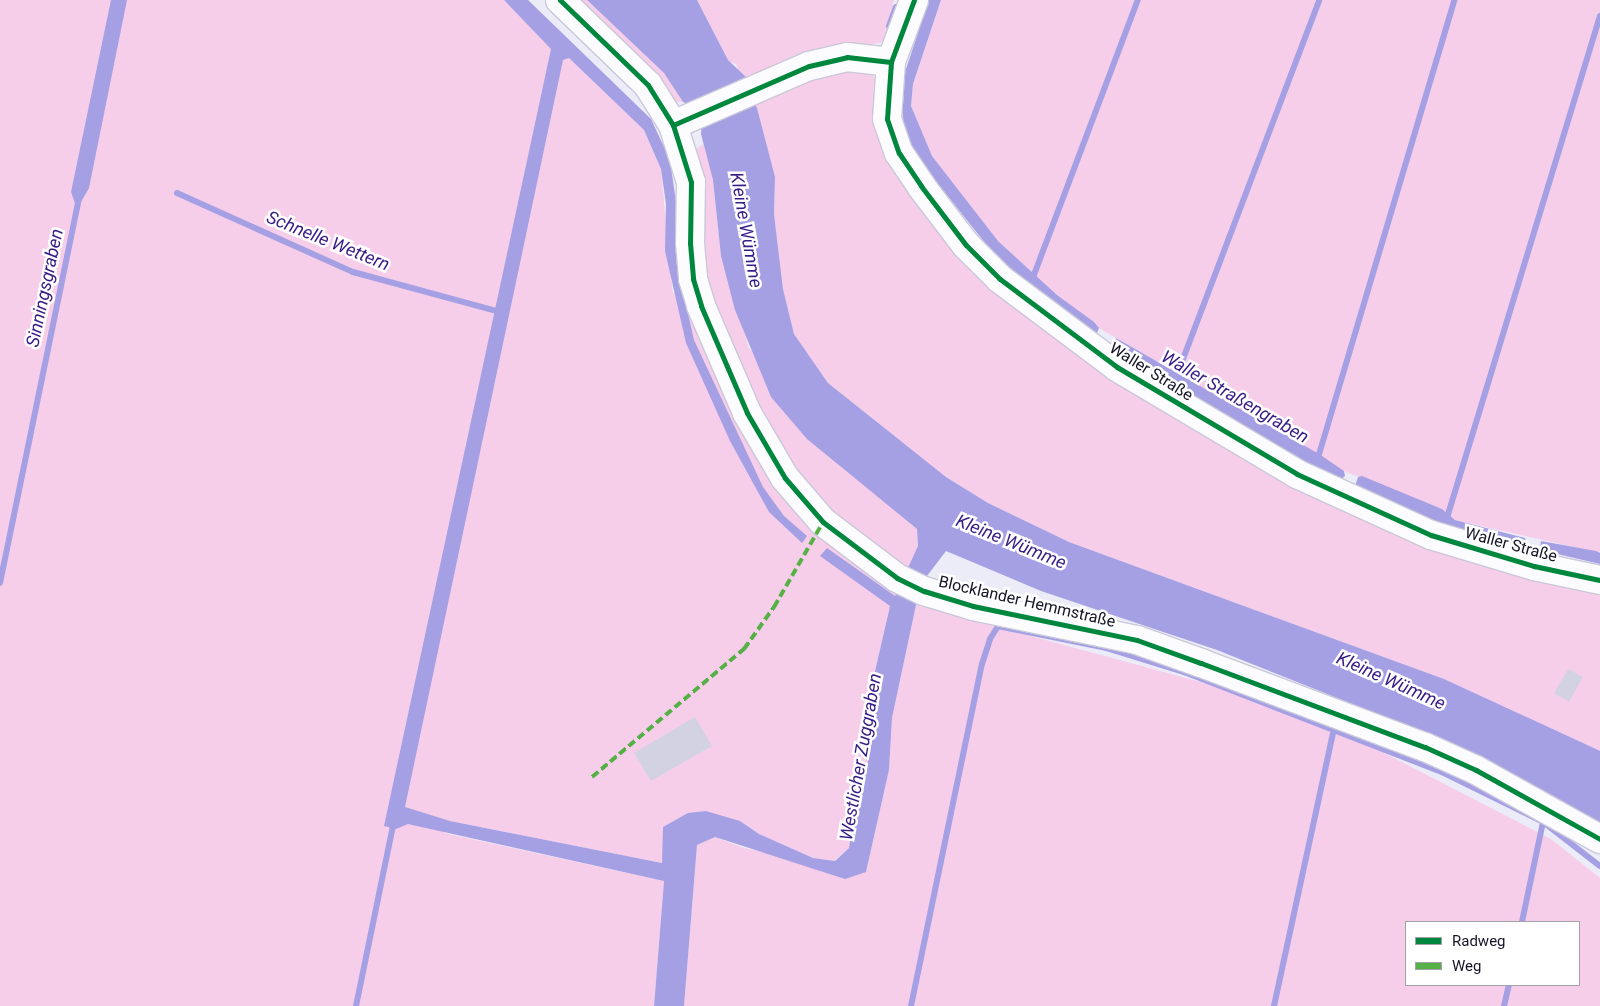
<!DOCTYPE html>
<html>
<head>
<meta charset="utf-8">
<style>
	body { margin:0 }
	#map { position:relative; width:1600px; height:1006px; overflow:hidden; background:#ececf9; font-family:Roboto,sans-serif }
	div>[style] { position:absolute }
	.green>* { inset:0; background:#f6ceea }
	.water>* { inset:0; background:#a5a0e4 }
	.stream>* { height:6px; margin:-3px; padding:0 3px; transform-origin:3px; border-radius:3px; background:#a5a0e4 }
	.building>* { inset:0; background:#d2d2e3 }
	.roads { filter:drop-shadow(1px 0 #c9c8d9) drop-shadow(-1px 0 #c9c8d9) drop-shadow(0 1px #c9c8d9) drop-shadow(0 -1px #c9c8d9) }
	.minor>* { height:28px; margin:-14px; padding:0 14px; transform-origin:14px; border-radius:14px; background:#fcfcfe }
	.quiet>* { height:4px; margin-top:-2px; transform-origin:0; background:repeating-linear-gradient(90deg,#55b145 0 8px,transparent 0 12px) }
	.cycleway>* { height:5px; margin:-2.5px; padding:0 2.5px; transform-origin:2.5px; border-radius:2.5px; background:#00873e }
	span { translate:-50% -50%; white-space:nowrap; text-align:center; line-height:1.15; -webkit-text-stroke:5px #fff; paint-order:stroke }
	.street-label { font-size:16px; color:#151428 }
	.water-label { font-size:18px; color:#371c87; font-style:italic }
	.legend { position:absolute; left:1405px; top:921px; width:175px; height:65px; box-sizing:border-box; background:#fff; border:1px solid #a1a1a9; margin:0; padding:6px 9px; list-style:none; font-size:15px; color:#151428 }
	.legend li { display:flex; align-items:center; gap:10px; height:25px }
	.legend b { width:25px; border:1px solid #a1a1a9 }
</style>
</head>
<body>
<div id="map">
	<div class="green">
		<i style="clip-path:polygon(0 0,504px 0,563px 60px,569px 58px,644px 130px,661px 169px,673px 294px,699px 275px,692px 151px,704px 144px,713px 180px,721px 255px,749px 348px,868px 488px,917px 529px,918px 546px,889px 610px,864px 719px,868px 761px,857px 792px,849px 848px,834px 861px,813px 858px,759px 834px,740px 821px,662px 863px,450px 821px,444px 833px,664px 881px,654px 1006px,0 1006px)"></i>
		<i style="clip-path:polygon(574px 0,587px 0,664px 73px,683px 102px,672px 102px)"></i>
		<i style="clip-path:polygon(697px 0,894px 0,892px 5px,897px 7px,893px 35px,880px 43px,851px 47px,744px 86px,736px 64px,728px 61px)"></i>
		<i style="clip-path:polygon(941px 0,1600px 0,1600px 553px,1455px 520px,1442px 509px,1344px 471px,1099px 328px,1057px 295px,998px 241px,973px 212px,932px 156px,919px 129px,911px 106px,913px 84px)"></i>
		<i style="clip-path:polygon(870px 70px,985px 283px,1057px 340px,1122px 384px,1305px 494px,1436px 547px,1600px 592px,1600px 751px,1444px 679px,1069px 542px,988px 503px,946px 477px,828px 383px,794px 334px,783px 289px,774px 214px,775px 177px,750px 103px,811px 73px)"></i>
		<i style="clip-path:polygon(evenodd,916px 605px,1297px 708px,1551px 839px,1600px 878px,1600px 1006px,684px 1006px,697px 845px,715px 837px,744px 848px,866px 872px,889px 770px,892px 718px,916px 605px,1406px 922px,1579px 922px,1579px 985px,1406px 985px,1406px 922px)"></i>
	</div>
	<div class="water">
		<i style="clip-path:polygon(111px 0,127px 0,89px 188px,77px 209px,71px 192px)"></i>
		<i style="clip-path:polygon(504px 0,528px 0,651px 119px,670px 160px,677px 209px,677px 266px,694px 340px,763px 487px,784px 516px,807px 536px,802px 543px,769px 512px,730px 441px,686px 343px,665px 251px,666px 204px,661px 169px,644px 130px,569px 58px,563px 60px,405px 807px,450px 821px,662px 863px,663px 827px,688px 813px,706px 811px,740px 821px,759px 834px,813px 858px,835px 861px,849px 848px,857px 792px,868px 761px,864px 719px,890px 606px,820px 556px,827px 548px,895px 596px,918px 546px,917px 529px,807px 439px,771px 397px,735px 310px,721px 256px,713px 180px,701px 134px,702px 118px,697px 108px,683px 102px,664px 73px,587px 0,697px 0,728px 60px,746px 77px,744px 86px,757px 108px,775px 177px,774px 214px,783px 289px,794px 334px,828px 383px,946px 477px,988px 503px,1069px 542px,1444px 679px,1596px 749px,1600px 751px,1600px 829px,1390px 719px,1217px 650px,1041px 591px,946px 551px,927px 576px,916px 605px,892px 718px,889px 770px,866px 872px,845px 879px,715px 837px,697px 845px,684px 1006px,654px 1006px,664px 881px,408px 824px,396px 829px,384px 826px,551px 49px)"></i>
		<i style="clip-path:polygon(929px 0,941px 0,913px 84px,911px 106px,932px 156px,998px 241px,1057px 295px,1094px 322px,1099px 328px,1097px 333px,997px 258px,912px 151px,904px 131px,901px 84px)"></i>
		<i style="clip-path:polygon(1116px 338px,1319px 454px,1344px 471px,1345px 476px,1340px 480px,1320px 471px,1172px 384px,1111px 345px)"></i>
		<i style="clip-path:polygon(1362px 476px,1442px 509px,1455px 520px,1525px 538px,1526px 543px,1523px 546px,1445px 526px,1355px 486px,1358px 477px)"></i>
		<i style="clip-path:polygon(1541px 541px,1596px 551px,1600px 553px,1600px 564px,1540px 550px)"></i>
	</div>
	<div class="stream">
		<i style="left:889px;top:26px;width:20px;rotate:-70deg"></i>
		<i style="left:177px;top:193px;width:193px;rotate:24.2deg"></i>
		<i style="left:353px;top:272px;width:152px;rotate:15.2deg"></i>
		<i style="left:1032px;top:280px;width:299px;rotate:-69.3deg"></i>
		<i style="left:1175px;top:380px;width:406px;rotate:-69.2deg"></i>
		<i style="left:1317px;top:461px;width:481px;rotate:-73.4deg"></i>
		<i style="left:1446px;top:521px;width:528px;rotate:-73.04deg"></i>
		<i style="left:0;top:583px;width:389px;rotate:-78.4deg"></i>
		<i style="left:1543px;top:822px;width:72px;rotate:37.7deg"></i>
		<i style="left:356px;top:1006px;width:189px;rotate:-78.4deg"></i>
		<i style="left:911px;top:1006px;width:349px;rotate:-78.3deg"></i>
		<i style="left:982px;top:664px;width:26px;rotate:-72deg"></i>
		<i style="left:990px;top:639px;width:15px;rotate:-58deg"></i>
		<i style="left:998px;top:626px;width:110px;rotate:11.5deg"></i>
		<i style="left:1106px;top:648px;width:82px;rotate:17.1deg"></i>
		<i style="left:1184px;top:672px;width:277px;rotate:21.2deg"></i>
		<i style="left:1442px;top:772px;width:113px;rotate:26.3deg"></i>
		<i style="left:1543px;top:822px;width:102px;rotate:101.9deg"></i>
		<i style="left:1274px;top:1006px;width:279px;rotate:-77.8deg"></i>
		<i style="left:1504px;top:1006px;width:22px;rotate:-77deg"></i>
	</div>
	<div class="building">
		<i style="clip-path:polygon(1568px 669px,1583px 677px,1569px 702px,1554px 693px)"></i>
		<i style="clip-path:polygon(695px 717px,712px 746px,651px 781px,634px 753px)"></i>
	</div>
	<div class="roads">
		<div class="minor">
			<i style="left:560px;top:0;width:122px;rotate:44deg"></i>
			<i style="left:648px;top:85px;width:47px;rotate:58deg"></i>
			<i style="left:673px;top:125px;width:60px;rotate:72.5deg"></i>
			<i style="left:691px;top:182px;width:61px;rotate:90.9deg"></i>
			<i style="left:690px;top:243px;width:36px;rotate:85deg"></i>
			<i style="left:693px;top:279px;width:28px;rotate:73deg"></i>
			<i style="left:701px;top:306px;width:116px;rotate:66.7deg"></i>
			<i style="left:747px;top:413px;width:75px;rotate:59.7deg"></i>
			<i style="left:785px;top:478px;width:58px;rotate:49.2deg"></i>
			<i style="left:823px;top:522px;width:93px;rotate:37.1deg"></i>
			<i style="left:897px;top:578px;width:30px;rotate:26deg"></i>
			<i style="left:924px;top:591px;width:51px;rotate:17deg"></i>
			<i style="left:973px;top:606px;width:167px;rotate:11.7deg"></i>
			<i style="left:1137px;top:640px;width:68px;rotate:19.8deg"></i>
			<i style="left:1201px;top:663px;width:239px;rotate:20.6deg"></i>
			<i style="left:1425px;top:747px;width:56px;rotate:24.3deg"></i>
			<i style="left:1476px;top:770px;width:142px;rotate:29.1deg"></i>
			<i style="left:914px;top:0;width:66px;rotate:110.4deg"></i>
			<i style="left:891px;top:62px;width:57px;rotate:94deg"></i>
			<i style="left:887px;top:119px;width:36px;rotate:71deg"></i>
			<i style="left:899px;top:153px;width:40px;rotate:56deg"></i>
			<i style="left:921px;top:186px;width:74px;rotate:52.7deg"></i>
			<i style="left:966px;top:245px;width:48px;rotate:45deg"></i>
			<i style="left:1000px;top:279px;width:146px;rotate:36.9deg"></i>
			<i style="left:1117px;top:367px;width:209px;rotate:30.7deg"></i>
			<i style="left:1297px;top:474px;width:147px;rotate:24.5deg"></i>
			<i style="left:1431px;top:535px;width:108px;rotate:16.8deg"></i>
			<i style="left:1534px;top:566px;width:67px;rotate:12deg"></i>
			<i style="left:673px;top:125px;width:148px;rotate:-23.5deg"></i>
			<i style="left:809px;top:66px;width:39px;rotate:-13deg"></i>
			<i style="left:847px;top:57px;width:44px;rotate:6.5deg"></i>
		</div>
	</div>
	<div class="quiet">
		<i style="left:592px;top:777px;width:199px;rotate:-40.1deg"></i>
		<i style="left:744px;top:649px;width:52px;rotate:-54.5deg"></i>
		<i style="left:774px;top:607px;width:98px;rotate:-60deg"></i>
	</div>
	<div class="cycleway">
		<i style="left:560px;top:0;width:122px;rotate:44deg"></i>
		<i style="left:648px;top:85px;width:47px;rotate:58deg"></i>
		<i style="left:673px;top:125px;width:60px;rotate:72.5deg"></i>
		<i style="left:691px;top:182px;width:61px;rotate:90.9deg"></i>
		<i style="left:690px;top:243px;width:36px;rotate:85deg"></i>
		<i style="left:693px;top:279px;width:28px;rotate:73deg"></i>
		<i style="left:701px;top:306px;width:116px;rotate:66.7deg"></i>
		<i style="left:747px;top:413px;width:75px;rotate:59.7deg"></i>
		<i style="left:785px;top:478px;width:58px;rotate:49.2deg"></i>
		<i style="left:823px;top:522px;width:93px;rotate:37.1deg"></i>
		<i style="left:897px;top:578px;width:30px;rotate:26deg"></i>
		<i style="left:924px;top:591px;width:51px;rotate:17deg"></i>
		<i style="left:973px;top:606px;width:167px;rotate:11.7deg"></i>
		<i style="left:1137px;top:640px;width:68px;rotate:19.8deg"></i>
		<i style="left:1201px;top:663px;width:239px;rotate:20.6deg"></i>
		<i style="left:1425px;top:747px;width:56px;rotate:24.3deg"></i>
		<i style="left:1476px;top:770px;width:142px;rotate:29.1deg"></i>
		<i style="left:914px;top:0;width:66px;rotate:110.4deg"></i>
		<i style="left:891px;top:62px;width:57px;rotate:94deg"></i>
		<i style="left:887px;top:119px;width:36px;rotate:71deg"></i>
		<i style="left:899px;top:153px;width:40px;rotate:56deg"></i>
		<i style="left:921px;top:186px;width:74px;rotate:52.7deg"></i>
		<i style="left:966px;top:245px;width:48px;rotate:45deg"></i>
		<i style="left:1000px;top:279px;width:146px;rotate:36.9deg"></i>
		<i style="left:1117px;top:367px;width:209px;rotate:30.7deg"></i>
		<i style="left:1297px;top:474px;width:147px;rotate:24.5deg"></i>
		<i style="left:1431px;top:535px;width:108px;rotate:16.8deg"></i>
		<i style="left:1534px;top:566px;width:67px;rotate:12deg"></i>
		<i style="left:673px;top:125px;width:148px;rotate:-23.5deg"></i>
		<i style="left:809px;top:66px;width:39px;rotate:-13deg"></i>
		<i style="left:847px;top:57px;width:44px;rotate:6.5deg"></i>
	</div>
	<div class="street-label">
		<span style="left:1151px;top:372px;rotate:32deg">Waller Straße</span>
		<span style="left:1511px;top:545px;rotate:15deg">Waller Straße</span>
		<span style="left:1027px;top:602px;rotate:13deg">Blocklander Hemmstraße</span>
	</div>
	<div class="water-label">
		<span style="left:746px;top:230px;rotate:80deg">Kleine Wümme</span>
		<span style="left:328px;top:241px;rotate:22deg">Schnelle Wettern</span>
		<span style="left:45px;top:288px;rotate:-78deg">Sinningsgraben</span>
		<span style="left:1235px;top:397px;rotate:30deg">Waller Straßengraben</span>
		<span style="left:1011px;top:542px;rotate:22deg">Kleine Wümme</span>
		<span style="left:1391px;top:681px;rotate:24deg">Kleine Wümme</span>
		<span style="left:861px;top:757px;rotate:-80deg">Westlicher Zuggraben</span>
	</div>
	<ul class="legend">
	<li><b style="height:6px;background:#00873e"></b>Radweg</li>
	<li><b style="height:6px;background:#55b145"></b>Weg</li>
	</ul>
</div>
</body>
</html>
